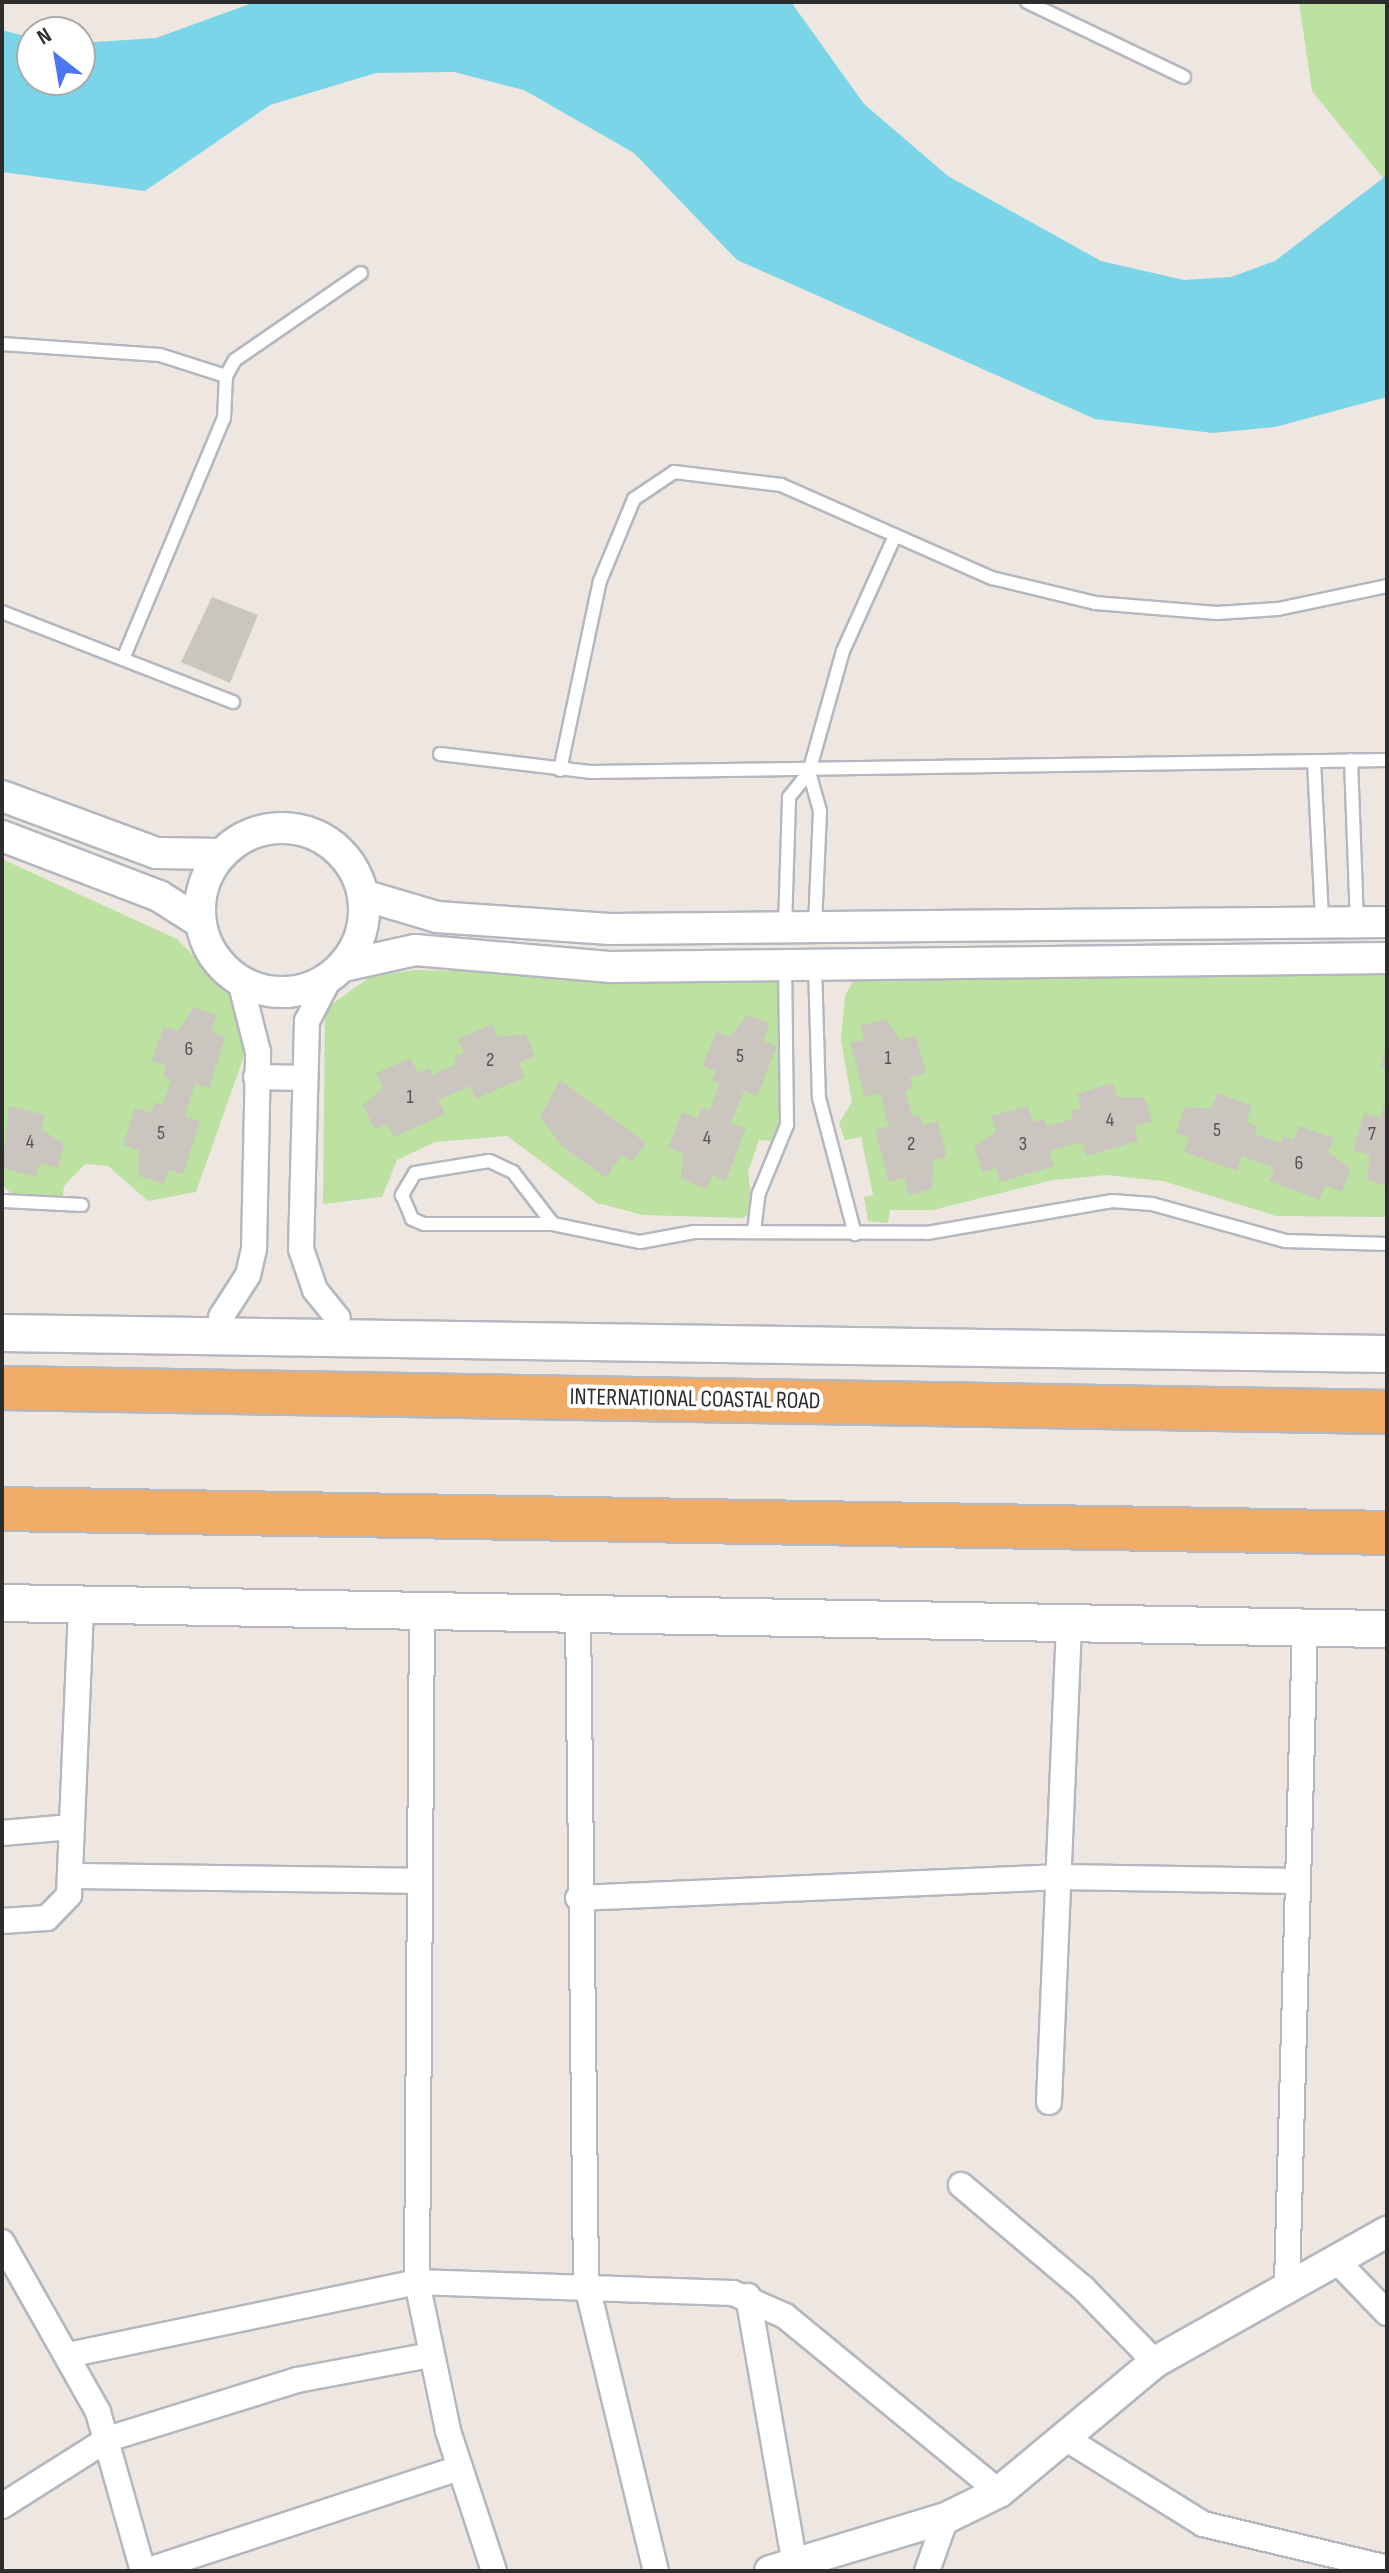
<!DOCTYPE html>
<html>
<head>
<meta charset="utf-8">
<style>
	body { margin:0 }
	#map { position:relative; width:1389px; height:2573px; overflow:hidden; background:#eee7e1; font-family:"Sofia Sans Condensed",sans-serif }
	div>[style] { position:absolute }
	.green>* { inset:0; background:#bce1a0 }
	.water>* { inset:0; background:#7ad5e9 }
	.building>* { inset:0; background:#cac5bf }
	.roads { filter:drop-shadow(2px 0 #b4b7bf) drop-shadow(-2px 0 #b4b7bf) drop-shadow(0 2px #b4b7bf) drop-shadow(0 -2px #b4b7bf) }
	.service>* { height:12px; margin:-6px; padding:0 6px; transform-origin:6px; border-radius:6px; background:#fff }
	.minor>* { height:24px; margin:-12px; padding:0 12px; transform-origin:12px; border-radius:12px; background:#fff }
	.tertiary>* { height:30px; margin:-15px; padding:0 15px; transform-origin:15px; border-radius:15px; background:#fff }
	.tertiary>.ring { margin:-15px; padding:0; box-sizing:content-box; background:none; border:30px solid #fff; border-radius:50% }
	.secondary>* { height:36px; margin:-18px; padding:0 18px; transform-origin:18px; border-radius:18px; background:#fff }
	.trunk>* { height:42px; margin:-21px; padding:0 21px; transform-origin:21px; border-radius:21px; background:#f0ac66 }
	span { translate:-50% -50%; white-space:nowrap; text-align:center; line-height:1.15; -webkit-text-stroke:8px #fff; paint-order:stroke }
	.number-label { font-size:20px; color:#545352 }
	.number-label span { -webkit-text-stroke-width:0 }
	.street-label { font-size:24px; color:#2d2d2d }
	.frame { position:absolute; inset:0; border:4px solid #2d2d2d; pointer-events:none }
	.north { position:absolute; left:16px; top:16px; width:80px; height:80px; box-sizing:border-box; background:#fff; border:2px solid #ababab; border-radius:50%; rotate:329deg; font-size:22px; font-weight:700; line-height:32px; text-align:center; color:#2d2d2d }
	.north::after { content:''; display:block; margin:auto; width:28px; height:36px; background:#4a77f1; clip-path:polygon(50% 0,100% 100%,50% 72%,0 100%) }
</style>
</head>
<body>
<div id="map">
	<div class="green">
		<i style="clip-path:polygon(1299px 2px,1387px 2px,1387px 183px,1312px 91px)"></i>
		<i style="clip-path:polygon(2px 859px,177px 939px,235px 998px,250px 1039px,196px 1192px,148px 1201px,108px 1166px,85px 1164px,64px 1186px,62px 1204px,20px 1201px,2px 1185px)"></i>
		<i style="clip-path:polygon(414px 970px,756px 975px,777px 981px,779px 1095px,788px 1122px,778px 1141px,759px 1140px,748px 1172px,753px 1211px,743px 1218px,643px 1215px,597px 1203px,507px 1136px,435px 1142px,397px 1160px,382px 1197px,323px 1204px,325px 1009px,370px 977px)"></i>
		<i style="clip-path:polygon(1387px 972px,1387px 1217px,1276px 1216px,1163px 1181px,1106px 1175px,1053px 1180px,933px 1210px,890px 1210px,888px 1223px,868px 1221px,864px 1197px,873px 1195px,861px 1137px,845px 1140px,839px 1123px,852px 1102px,841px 1040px,845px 995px,856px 977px)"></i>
	</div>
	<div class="water">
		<i style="clip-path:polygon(255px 2px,791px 2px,864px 104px,948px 176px,1101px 261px,1184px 280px,1231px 277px,1275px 261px,1387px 175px,1387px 397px,1275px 427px,1213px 433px,1095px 419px,737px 260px,634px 153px,524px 90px,454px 72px,376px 73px,270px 105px,145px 191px,2px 172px,2px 30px,32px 38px,32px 80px,80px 80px,80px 43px,156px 38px)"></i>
	</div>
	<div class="building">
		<i style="clip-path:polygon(212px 597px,258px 615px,230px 683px,181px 662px)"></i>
		<i style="clip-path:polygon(194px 1007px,217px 1015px,211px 1032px,225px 1037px,209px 1088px,195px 1084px,185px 1116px,200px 1121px,183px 1174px,169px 1170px,164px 1184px,138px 1176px,139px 1150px,123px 1145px,135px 1108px,151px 1113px,155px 1102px,162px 1105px,171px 1079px,163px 1076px,166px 1066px,152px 1061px,164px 1026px,178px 1031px)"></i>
		<i style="clip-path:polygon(747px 1015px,770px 1023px,763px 1041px,777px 1046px,757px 1096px,744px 1091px,731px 1123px,746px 1128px,726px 1181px,712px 1175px,707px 1189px,681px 1179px,683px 1153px,668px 1148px,682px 1112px,698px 1118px,702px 1107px,710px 1110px,719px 1084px,712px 1081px,716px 1071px,703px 1066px,716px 1031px,730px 1037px)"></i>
		<i style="clip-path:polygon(886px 1019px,900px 1040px,916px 1036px,926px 1073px,910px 1077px,913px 1088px,905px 1091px,913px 1117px,920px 1115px,923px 1125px,937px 1121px,947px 1157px,933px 1161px,932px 1189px,909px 1195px,904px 1178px,889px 1182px,875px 1130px,889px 1126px,880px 1093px,865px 1097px,850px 1043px,864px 1040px,860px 1026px)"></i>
		<i style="clip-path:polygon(492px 1024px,498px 1037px,526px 1034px,535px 1056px,519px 1063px,525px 1077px,476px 1099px,470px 1086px,438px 1100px,445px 1114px,394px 1137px,387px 1124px,375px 1130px,363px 1105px,383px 1088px,376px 1073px,411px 1058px,418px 1073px,429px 1068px,432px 1075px,457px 1064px,454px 1057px,464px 1053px,458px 1039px)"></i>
		<i style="clip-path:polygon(1386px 1049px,1387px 1049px,1387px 1068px,1381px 1066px)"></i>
		<i style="clip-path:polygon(560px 1080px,646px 1143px,632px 1162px,622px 1155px,606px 1178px,562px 1146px,540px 1117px)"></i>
		<i style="clip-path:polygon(1113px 1083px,1117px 1097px,1145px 1098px,1152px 1121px,1134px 1126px,1138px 1141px,1086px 1156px,1082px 1142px,1049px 1151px,1054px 1166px,1000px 1182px,996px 1168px,982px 1172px,974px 1146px,996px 1132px,991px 1116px,1028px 1106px,1033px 1122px,1044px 1119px,1046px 1126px,1073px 1119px,1071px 1111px,1081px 1108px,1077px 1094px)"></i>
		<i style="clip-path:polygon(1217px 1093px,1252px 1106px,1246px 1122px,1257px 1126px,1255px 1134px,1281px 1143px,1283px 1136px,1293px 1140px,1299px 1126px,1334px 1138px,1328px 1152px,1351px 1169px,1342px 1192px,1325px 1185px,1320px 1200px,1269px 1181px,1274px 1168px,1242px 1156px,1237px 1171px,1184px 1152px,1189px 1138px,1176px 1133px,1185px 1107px,1211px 1109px)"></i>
		<i style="clip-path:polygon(9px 1106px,45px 1115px,41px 1129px,64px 1144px,58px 1168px,40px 1163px,36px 1177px,2px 1168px)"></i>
		<i style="clip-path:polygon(1384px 1107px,1387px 1108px,1387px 1186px,1368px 1180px,1369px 1155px,1353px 1150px,1364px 1113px,1380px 1118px)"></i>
	</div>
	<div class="roads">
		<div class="service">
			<i style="left:1027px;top:2px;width:174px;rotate:25.5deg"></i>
			<i style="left:2px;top:344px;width:158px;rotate:4deg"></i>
			<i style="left:160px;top:355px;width:69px;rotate:17.7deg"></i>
			<i style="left:2px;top:612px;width:248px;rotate:21.3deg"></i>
			<i style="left:123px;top:659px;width:261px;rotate:-67.3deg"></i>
			<i style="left:224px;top:418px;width:42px;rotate:-87.3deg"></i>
			<i style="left:226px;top:376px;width:18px;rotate:-61deg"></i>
			<i style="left:235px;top:360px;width:153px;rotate:-34.6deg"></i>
			<i style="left:440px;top:754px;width:153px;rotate:6.8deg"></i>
			<i style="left:592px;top:772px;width:795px;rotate:-0.86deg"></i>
			<i style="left:1351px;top:760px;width:162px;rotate:87.9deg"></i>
			<i style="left:1314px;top:761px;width:160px;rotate:87.1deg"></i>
			<i style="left:560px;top:770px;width:193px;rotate:-78.1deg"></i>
			<i style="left:600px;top:581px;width:89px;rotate:-67.5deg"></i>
			<i style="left:634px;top:499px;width:48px;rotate:-34deg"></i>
			<i style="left:674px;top:472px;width:108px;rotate:6.9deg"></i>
			<i style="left:781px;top:485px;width:231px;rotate:23.8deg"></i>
			<i style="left:992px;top:578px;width:106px;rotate:13.6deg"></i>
			<i style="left:1095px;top:603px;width:122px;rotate:4.7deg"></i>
			<i style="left:1217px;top:613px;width:61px;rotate:-3.8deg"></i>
			<i style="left:1278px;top:609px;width:111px;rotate:-11.9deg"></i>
			<i style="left:809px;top:772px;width:41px;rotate:74.2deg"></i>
			<i style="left:820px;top:811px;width:115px;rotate:92.5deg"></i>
			<i style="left:785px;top:927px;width:130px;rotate:-88.2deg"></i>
			<i style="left:789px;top:797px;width:32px;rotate:-51deg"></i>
			<i style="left:809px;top:772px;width:126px;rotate:-74.3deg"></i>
			<i style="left:843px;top:651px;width:126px;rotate:-65.7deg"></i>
			<i style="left:815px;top:966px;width:132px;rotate:88.3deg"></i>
			<i style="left:819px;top:1098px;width:141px;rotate:75.2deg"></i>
			<i style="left:2px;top:1201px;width:80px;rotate:2.9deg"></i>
			<i style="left:553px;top:1224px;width:66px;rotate:-127.6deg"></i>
			<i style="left:513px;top:1172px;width:26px;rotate:-155deg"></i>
			<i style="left:489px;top:1161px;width:75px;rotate:170.8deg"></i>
			<i style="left:415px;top:1173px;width:26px;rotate:121deg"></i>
			<i style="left:402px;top:1195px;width:26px;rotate:67deg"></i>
			<i style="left:412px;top:1219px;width:13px;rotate:23deg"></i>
			<i style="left:424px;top:1224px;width:129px"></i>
			<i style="left:553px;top:1224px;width:89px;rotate:11.7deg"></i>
			<i style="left:640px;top:1242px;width:55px;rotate:-10.5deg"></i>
			<i style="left:694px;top:1232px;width:233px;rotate:0.2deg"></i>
			<i style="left:927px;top:1233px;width:188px;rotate:-9.8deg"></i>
			<i style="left:1112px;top:1201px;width:40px;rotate:4.3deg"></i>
			<i style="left:1152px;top:1204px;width:138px;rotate:15.5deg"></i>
			<i style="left:1285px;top:1241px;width:102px;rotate:1.7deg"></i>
			<i style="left:754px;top:1231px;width:38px;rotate:-83deg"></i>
			<i style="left:759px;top:1193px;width:74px;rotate:-67.6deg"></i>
			<i style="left:787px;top:1125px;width:161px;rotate:-90.7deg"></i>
		</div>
		<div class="minor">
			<i style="left:329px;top:979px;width:47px;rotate:117.6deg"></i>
			<i style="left:307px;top:1021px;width:228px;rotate:91.5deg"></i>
			<i style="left:301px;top:1249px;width:43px;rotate:71.1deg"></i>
			<i style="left:315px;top:1290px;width:36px;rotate:51deg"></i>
			<i style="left:256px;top:1077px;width:49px;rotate:1.2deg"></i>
			<i style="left:221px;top:1317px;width:50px;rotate:-57.3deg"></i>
			<i style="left:248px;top:1275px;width:27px;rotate:-77deg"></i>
			<i style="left:254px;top:1249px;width:197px;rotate:-88.8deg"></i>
			<i style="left:258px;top:1052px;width:73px;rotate:-104.2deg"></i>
			<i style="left:422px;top:1611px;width:671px;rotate:90.43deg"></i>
			<i style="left:417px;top:2282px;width:152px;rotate:78.2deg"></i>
			<i style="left:448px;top:2431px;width:147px;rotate:71.8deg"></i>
			<i style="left:578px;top:1614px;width:668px;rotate:89.31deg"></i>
			<i style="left:586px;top:2282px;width:297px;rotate:76.4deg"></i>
			<i style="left:2px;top:1833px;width:70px;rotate:-4.9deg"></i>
			<i style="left:71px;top:1876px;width:347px;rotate:0.8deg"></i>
			<i style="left:578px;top:1898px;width:484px;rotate:-2.5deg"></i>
			<i style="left:1062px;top:1877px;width:236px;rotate:1deg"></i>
			<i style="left:2px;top:1921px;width:45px;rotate:-3.8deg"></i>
			<i style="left:47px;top:1918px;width:32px;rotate:-46deg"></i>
			<i style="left:69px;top:1895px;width:291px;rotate:-87.6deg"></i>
			<i style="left:1049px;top:2102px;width:481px;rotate:-87.6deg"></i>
			<i style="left:961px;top:2185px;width:160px;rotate:40.2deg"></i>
			<i style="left:1083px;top:2288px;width:103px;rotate:45.8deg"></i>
			<i style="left:2px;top:2242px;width:195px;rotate:60.5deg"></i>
			<i style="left:98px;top:2412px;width:165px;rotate:74.2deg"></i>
			<i style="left:1335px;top:2259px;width:75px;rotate:46.1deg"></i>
			<i style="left:1287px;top:2284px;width:657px;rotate:-88.43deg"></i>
			<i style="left:748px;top:2296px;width:272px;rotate:80.1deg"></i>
			<i style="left:68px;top:2355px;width:357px;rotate:-11.8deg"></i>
			<i style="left:417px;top:2282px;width:316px;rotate:2deg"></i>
			<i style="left:733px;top:2293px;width:57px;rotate:23.9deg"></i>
			<i style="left:785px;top:2316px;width:277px;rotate:39.4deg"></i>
			<i style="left:1065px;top:2438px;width:163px;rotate:31.9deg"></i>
			<i style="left:1203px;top:2524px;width:189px;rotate:13.4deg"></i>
			<i style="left:2px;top:2506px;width:125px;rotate:-32.3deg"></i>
			<i style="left:108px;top:2439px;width:198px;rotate:-17.3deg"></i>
			<i style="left:297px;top:2380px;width:136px;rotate:-10.6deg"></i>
			<i style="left:146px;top:2571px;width:330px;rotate:-18.2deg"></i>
			<i style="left:927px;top:2571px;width:56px;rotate:-70.3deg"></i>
		</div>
		<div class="tertiary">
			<i style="left:2px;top:796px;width:164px;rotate:20.3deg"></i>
			<i style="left:156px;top:853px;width:66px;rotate:0.9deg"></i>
			<i class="ring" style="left:200px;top:828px;width:134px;height:134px"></i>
			<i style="left:2px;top:836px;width:168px;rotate:20.9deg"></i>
			<i style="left:159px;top:896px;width:49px;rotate:32.4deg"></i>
			<i style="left:363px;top:895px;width:77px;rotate:16.6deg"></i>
			<i style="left:437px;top:917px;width:173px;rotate:4deg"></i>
			<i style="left:610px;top:929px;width:777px;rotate:-0.52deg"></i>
			<i style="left:343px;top:966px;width:74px;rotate:-12.5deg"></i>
			<i style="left:415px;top:950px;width:197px;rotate:5deg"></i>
			<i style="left:611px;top:967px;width:776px;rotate:-0.66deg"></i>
			<i style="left:770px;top:2571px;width:184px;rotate:-16.8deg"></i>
			<i style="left:946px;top:2518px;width:59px;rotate:-26.1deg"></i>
			<i style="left:999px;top:2492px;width:203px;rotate:-39.8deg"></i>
			<i style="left:1155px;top:2362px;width:266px;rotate:-29.3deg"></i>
		</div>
		<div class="secondary">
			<i style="left:2px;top:1333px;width:1385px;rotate:0.87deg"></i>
			<i style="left:2px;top:1603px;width:1385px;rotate:1.08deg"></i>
		</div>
		<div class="trunk">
			<i style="left:2px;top:1388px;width:1385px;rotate:0.99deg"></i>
			<i style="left:2px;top:1509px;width:1385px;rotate:0.99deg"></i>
		</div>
	</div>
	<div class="number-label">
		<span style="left:189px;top:1049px">6</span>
		<span style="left:740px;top:1056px">5</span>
		<span style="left:888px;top:1058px">1</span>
		<span style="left:490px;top:1060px">2</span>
		<span style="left:410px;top:1097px">1</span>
		<span style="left:1110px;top:1120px">4</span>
		<span style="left:1217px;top:1130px">5</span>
		<span style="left:161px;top:1133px">5</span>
		<span style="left:1372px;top:1134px">7</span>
		<span style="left:707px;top:1138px">4</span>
		<span style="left:30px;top:1142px">4</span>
		<span style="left:911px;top:1144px">2</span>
		<span style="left:1023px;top:1144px">3</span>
		<span style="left:1299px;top:1163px">6</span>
	</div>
	<div class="street-label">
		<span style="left:695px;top:1399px;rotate:1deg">INTERNATIONAL COASTAL ROAD</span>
	</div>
	<div class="frame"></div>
	<div class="north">N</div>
</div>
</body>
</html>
